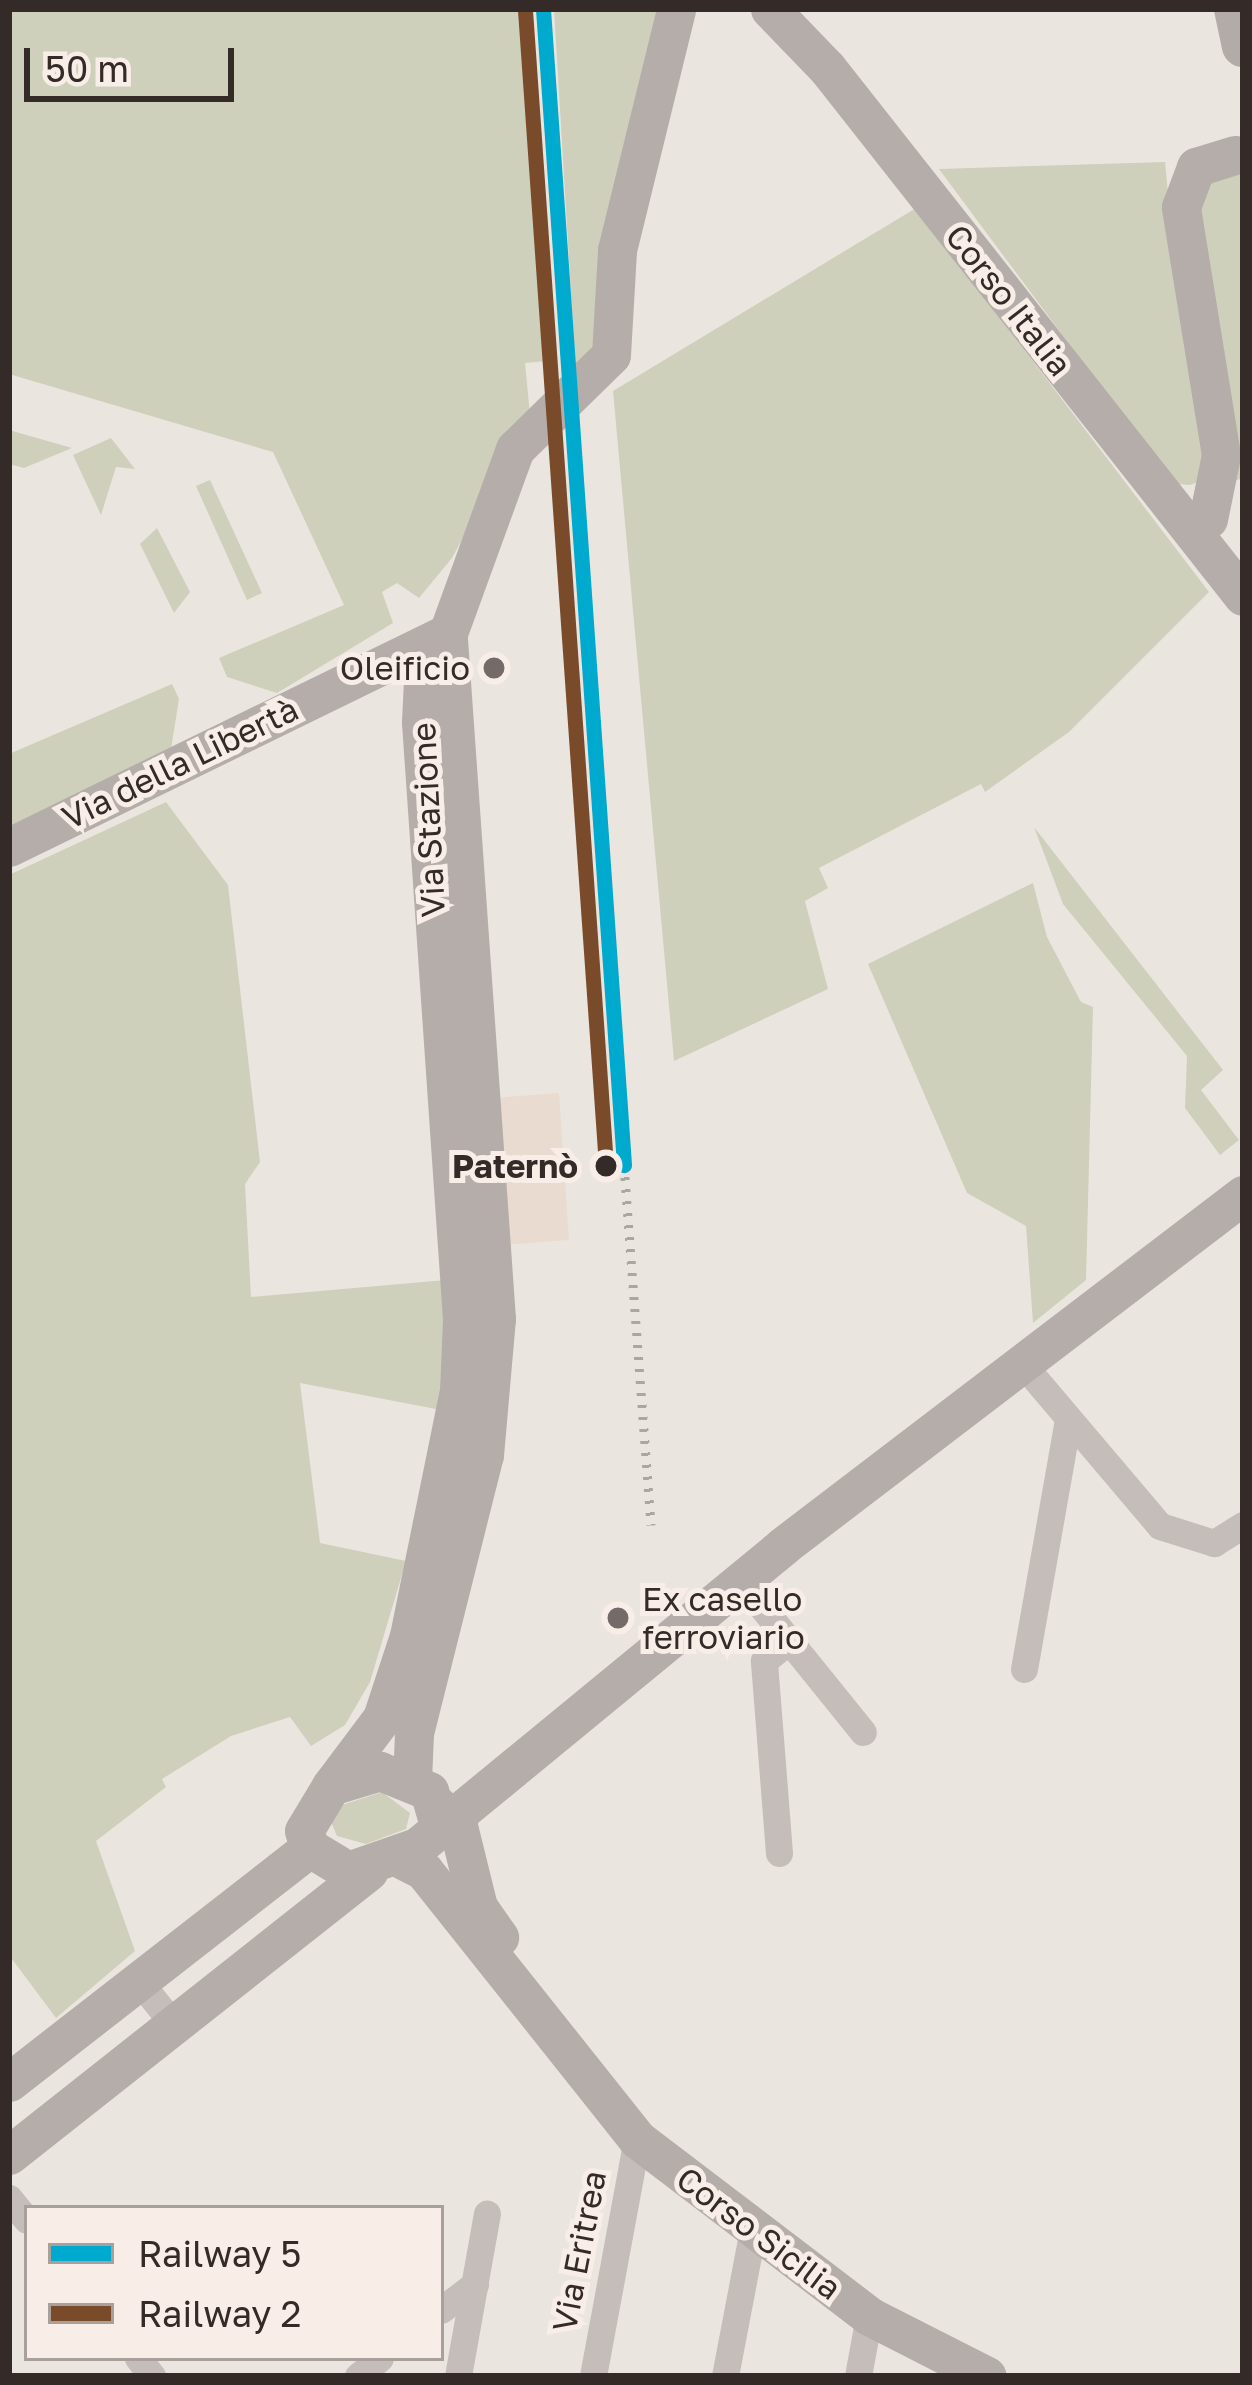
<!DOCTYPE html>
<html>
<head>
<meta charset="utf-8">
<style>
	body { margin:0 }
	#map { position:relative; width:1252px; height:2385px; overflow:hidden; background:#ebe5e0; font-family:"Golos Text",sans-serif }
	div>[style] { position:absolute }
	.green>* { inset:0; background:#ced0bb }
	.plaza>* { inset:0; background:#e9dbd0 }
	.street>* { height:27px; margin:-13.5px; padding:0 13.5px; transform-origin:13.5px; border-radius:13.5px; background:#c4bdb9 }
	.secondary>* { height:39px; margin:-19.5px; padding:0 19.5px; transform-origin:19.5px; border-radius:19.5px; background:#b5adaa }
	.primary>* { height:42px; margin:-21px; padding:0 21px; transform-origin:21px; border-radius:21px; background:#b3aba8 }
	.rail>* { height:9px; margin-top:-4.5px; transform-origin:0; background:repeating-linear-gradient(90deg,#aca6a3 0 3px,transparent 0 12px) }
	.rail-1>* { height:15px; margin:-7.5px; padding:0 7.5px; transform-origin:7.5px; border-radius:7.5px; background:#00a9ce }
	.rail-2>* { height:15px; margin:-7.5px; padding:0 7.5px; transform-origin:7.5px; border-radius:7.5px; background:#7a4b2a }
	.dots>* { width:33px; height:33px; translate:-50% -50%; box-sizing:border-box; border:6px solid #f8eee7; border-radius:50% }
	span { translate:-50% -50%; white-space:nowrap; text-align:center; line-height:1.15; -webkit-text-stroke:10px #f8eee7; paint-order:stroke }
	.street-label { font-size:33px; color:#342a28 }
	.poi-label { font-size:33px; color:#342a28 }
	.right { translate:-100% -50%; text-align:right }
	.left { translate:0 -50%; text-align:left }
	.stop-label { font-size:33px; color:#342a28; font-weight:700 }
	.frame { position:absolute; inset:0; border:12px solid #342a28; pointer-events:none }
	.legend { position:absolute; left:24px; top:2205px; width:420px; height:156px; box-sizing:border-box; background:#f8eee7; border:3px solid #aaa09b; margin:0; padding:15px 21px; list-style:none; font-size:36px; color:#342a28 }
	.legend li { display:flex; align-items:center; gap:24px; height:60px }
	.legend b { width:60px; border:3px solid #aaa09b }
	.scale { position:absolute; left:24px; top:48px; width:210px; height:54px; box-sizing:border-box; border:6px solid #342a28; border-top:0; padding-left:15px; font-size:36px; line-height:42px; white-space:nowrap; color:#342a28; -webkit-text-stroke:9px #f8eee7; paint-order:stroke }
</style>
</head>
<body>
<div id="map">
	<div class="green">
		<i style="clip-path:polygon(9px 9px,520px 9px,547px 361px,525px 363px,530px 415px,452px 558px,419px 598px,397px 583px,382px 592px,393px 623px,277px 693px,227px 677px,219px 658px,344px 605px,273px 452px,9px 374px)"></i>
		<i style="clip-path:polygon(554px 9px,662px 9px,603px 244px,594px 343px,576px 377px)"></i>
		<i style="clip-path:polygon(1165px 162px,1174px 257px,1211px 425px,1201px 481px,1190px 485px,1178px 484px,1130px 426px,939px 169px)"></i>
		<i style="clip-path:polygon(1243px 163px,1243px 478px,1234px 481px,1195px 286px,1199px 176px)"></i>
		<i style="clip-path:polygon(916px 208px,1209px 592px,1069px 732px,985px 792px,981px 784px,819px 868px,828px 888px,805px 901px,828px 989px,674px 1061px,613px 391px)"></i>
		<i style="clip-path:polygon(9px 430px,72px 448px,24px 468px,9px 464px)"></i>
		<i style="clip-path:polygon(111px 438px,135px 469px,116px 467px,101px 515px,73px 455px)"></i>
		<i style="clip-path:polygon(210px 480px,262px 593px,247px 600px,196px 486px)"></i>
		<i style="clip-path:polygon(157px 528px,190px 592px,174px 613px,140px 544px)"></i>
		<i style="clip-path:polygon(172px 684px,179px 699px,171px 749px,9px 826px,9px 754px)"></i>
		<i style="clip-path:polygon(166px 802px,228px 885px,260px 1162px,245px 1184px,251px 1297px,446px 1280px,441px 1410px,300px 1383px,320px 1543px,406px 1561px,370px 1682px,345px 1725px,311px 1746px,290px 1717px,231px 1736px,162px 1779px,166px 1787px,96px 1841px,135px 1951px,56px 2018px,9px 1955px,9px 875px)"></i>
		<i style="clip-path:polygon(1034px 827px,1223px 1070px,1201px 1090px,1239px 1140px,1220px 1155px,1185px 1108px,1187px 1056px,1063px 904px)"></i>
		<i style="clip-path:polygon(1033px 883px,1047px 937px,1081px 1002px,1093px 1007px,1086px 1280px,1033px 1323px,1026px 1226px,967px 1193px,868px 964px)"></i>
		<i style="clip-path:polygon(382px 1792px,410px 1813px,406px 1829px,366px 1844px,337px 1836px,331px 1822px,339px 1806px)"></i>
	</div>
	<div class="plaza">
		<i style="clip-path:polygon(559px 1093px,569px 1240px,490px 1246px,479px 1099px)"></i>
	</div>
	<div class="street">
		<i style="left:1020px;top:1361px;width:216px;rotate:49.7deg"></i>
		<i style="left:1160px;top:1526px;width:57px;rotate:17.5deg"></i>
		<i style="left:1214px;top:1543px;width:34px;rotate:-32deg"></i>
		<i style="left:741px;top:1581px;width:194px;rotate:51.1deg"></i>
		<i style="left:1024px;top:1669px;width:253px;rotate:-80deg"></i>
		<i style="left:779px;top:1853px;width:193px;rotate:-94.5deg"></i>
		<i style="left:764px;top:1661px;width:32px;rotate:-39deg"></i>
		<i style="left:139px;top:1981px;width:56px;rotate:51.5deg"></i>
		<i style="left:9px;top:2198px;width:28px;rotate:51deg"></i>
		<i style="left:441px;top:2310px;width:43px;rotate:-37.4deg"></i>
		<i style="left:138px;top:2358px;width:23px;rotate:52deg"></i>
		<i style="left:358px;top:2376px;width:28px;rotate:-39deg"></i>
		<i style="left:458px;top:2376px;width:165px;rotate:-79.9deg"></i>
		<i style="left:593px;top:2376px;width:241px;rotate:-79.5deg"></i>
		<i style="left:725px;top:2376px;width:145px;rotate:-79.2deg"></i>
		<i style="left:858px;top:2376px;width:61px;rotate:-79.6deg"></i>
	</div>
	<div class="secondary">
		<i style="left:770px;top:9px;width:82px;rotate:46deg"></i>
		<i style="left:827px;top:68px;width:672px;rotate:51.77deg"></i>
		<i style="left:1208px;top:519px;width:65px;rotate:-78.5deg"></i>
		<i style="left:1221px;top:455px;width:251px;rotate:-99.2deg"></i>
		<i style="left:1181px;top:207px;width:43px;rotate:-69.4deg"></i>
		<i style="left:1196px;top:167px;width:41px;rotate:-17.1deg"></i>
		<i style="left:9px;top:847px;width:488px;rotate:-26deg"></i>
		<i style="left:448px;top:633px;width:196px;rotate:-70deg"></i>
		<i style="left:515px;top:449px;width:134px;rotate:-44.4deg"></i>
		<i style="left:611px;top:355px;width:105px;rotate:-86.7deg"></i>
		<i style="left:617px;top:250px;width:248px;rotate:-76.2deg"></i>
		<i style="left:412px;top:1781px;width:48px;rotate:-87.6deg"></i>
		<i style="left:414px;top:1733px;width:287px;rotate:-75.9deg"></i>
		<i style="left:484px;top:1455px;width:137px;rotate:-85deg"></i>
		<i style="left:496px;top:1319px;width:681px;rotate:-94.04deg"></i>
		<i style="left:331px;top:1786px;width:85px;rotate:-53.1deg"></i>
		<i style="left:382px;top:1718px;width:86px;rotate:-71.8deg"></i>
		<i style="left:409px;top:1636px;width:250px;rotate:-78.5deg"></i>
		<i style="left:459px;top:1391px;width:72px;rotate:-87.6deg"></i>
		<i style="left:462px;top:1319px;width:598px;rotate:-93.93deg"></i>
		<i style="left:421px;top:722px;width:43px;rotate:-87.3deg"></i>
		<i style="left:423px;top:679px;width:52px;rotate:-61.5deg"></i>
		<i style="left:437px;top:1805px;width:30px;rotate:45deg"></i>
		<i style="left:458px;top:1826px;width:83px;rotate:76.1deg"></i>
		<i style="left:478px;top:1907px;width:37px;rotate:55deg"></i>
		<i style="left:438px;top:1822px;width:32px;rotate:-106deg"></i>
		<i style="left:429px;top:1791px;width:53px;rotate:-157.8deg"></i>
		<i style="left:380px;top:1771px;width:51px;rotate:163deg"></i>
		<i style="left:331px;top:1786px;width:52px;rotate:121deg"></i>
		<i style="left:304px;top:1831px;width:18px;rotate:71deg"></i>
		<i style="left:310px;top:1848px;width:44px;rotate:31.2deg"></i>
		<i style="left:348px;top:1871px;width:73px;rotate:-19.2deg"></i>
		<i style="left:417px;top:1847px;width:474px;rotate:-39.4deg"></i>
		<i style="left:783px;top:1546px;width:579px;rotate:-37.35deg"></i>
		<i style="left:399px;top:1858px;width:28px;rotate:27deg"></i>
		<i style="left:424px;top:1871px;width:342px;rotate:51.5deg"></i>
		<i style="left:637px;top:2139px;width:292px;rotate:37.3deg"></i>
		<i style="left:869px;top:2316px;width:132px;rotate:27deg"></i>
		<i style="left:9px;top:2082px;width:381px;rotate:-37.9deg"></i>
		<i style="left:9px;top:2155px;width:458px;rotate:-38.3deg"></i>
	</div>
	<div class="primary">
		<i style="left:1235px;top:9px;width:38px;rotate:78deg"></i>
	</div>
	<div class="rail">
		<i style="left:624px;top:1165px;width:361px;rotate:85.7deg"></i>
	</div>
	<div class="rail-1">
		<i style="left:543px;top:9px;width:1159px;rotate:85.99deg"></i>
	</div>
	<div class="rail-2">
		<i style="left:525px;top:10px;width:1159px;rotate:85.99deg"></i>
	</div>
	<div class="dots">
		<i style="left:494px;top:668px;background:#746b68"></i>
		<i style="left:606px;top:1166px;background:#342a28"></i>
		<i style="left:618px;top:1618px;background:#746b68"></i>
	</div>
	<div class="street-label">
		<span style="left:1009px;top:300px;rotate:52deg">Corso Italia</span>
		<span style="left:180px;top:763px;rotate:-26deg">Via della Libertà</span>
		<span style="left:428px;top:820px;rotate:-93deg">Via Stazione</span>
		<span style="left:759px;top:2233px;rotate:37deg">Corso Sicilia</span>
		<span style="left:579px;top:2251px;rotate:-79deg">Via Eritrea</span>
	</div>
	<div class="poi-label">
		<span class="right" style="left:470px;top:668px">Oleificio</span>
		<span class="left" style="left:642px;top:1618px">Ex casello<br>ferroviario</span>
	</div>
	<div class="stop-label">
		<span class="right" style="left:578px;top:1166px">Paternò</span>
	</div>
	<div class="frame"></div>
	<ul class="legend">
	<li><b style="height:15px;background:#00a9ce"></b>Railway 5</li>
	<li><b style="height:15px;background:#7a4b2a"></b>Railway 2</li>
	</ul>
	<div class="scale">50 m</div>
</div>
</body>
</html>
